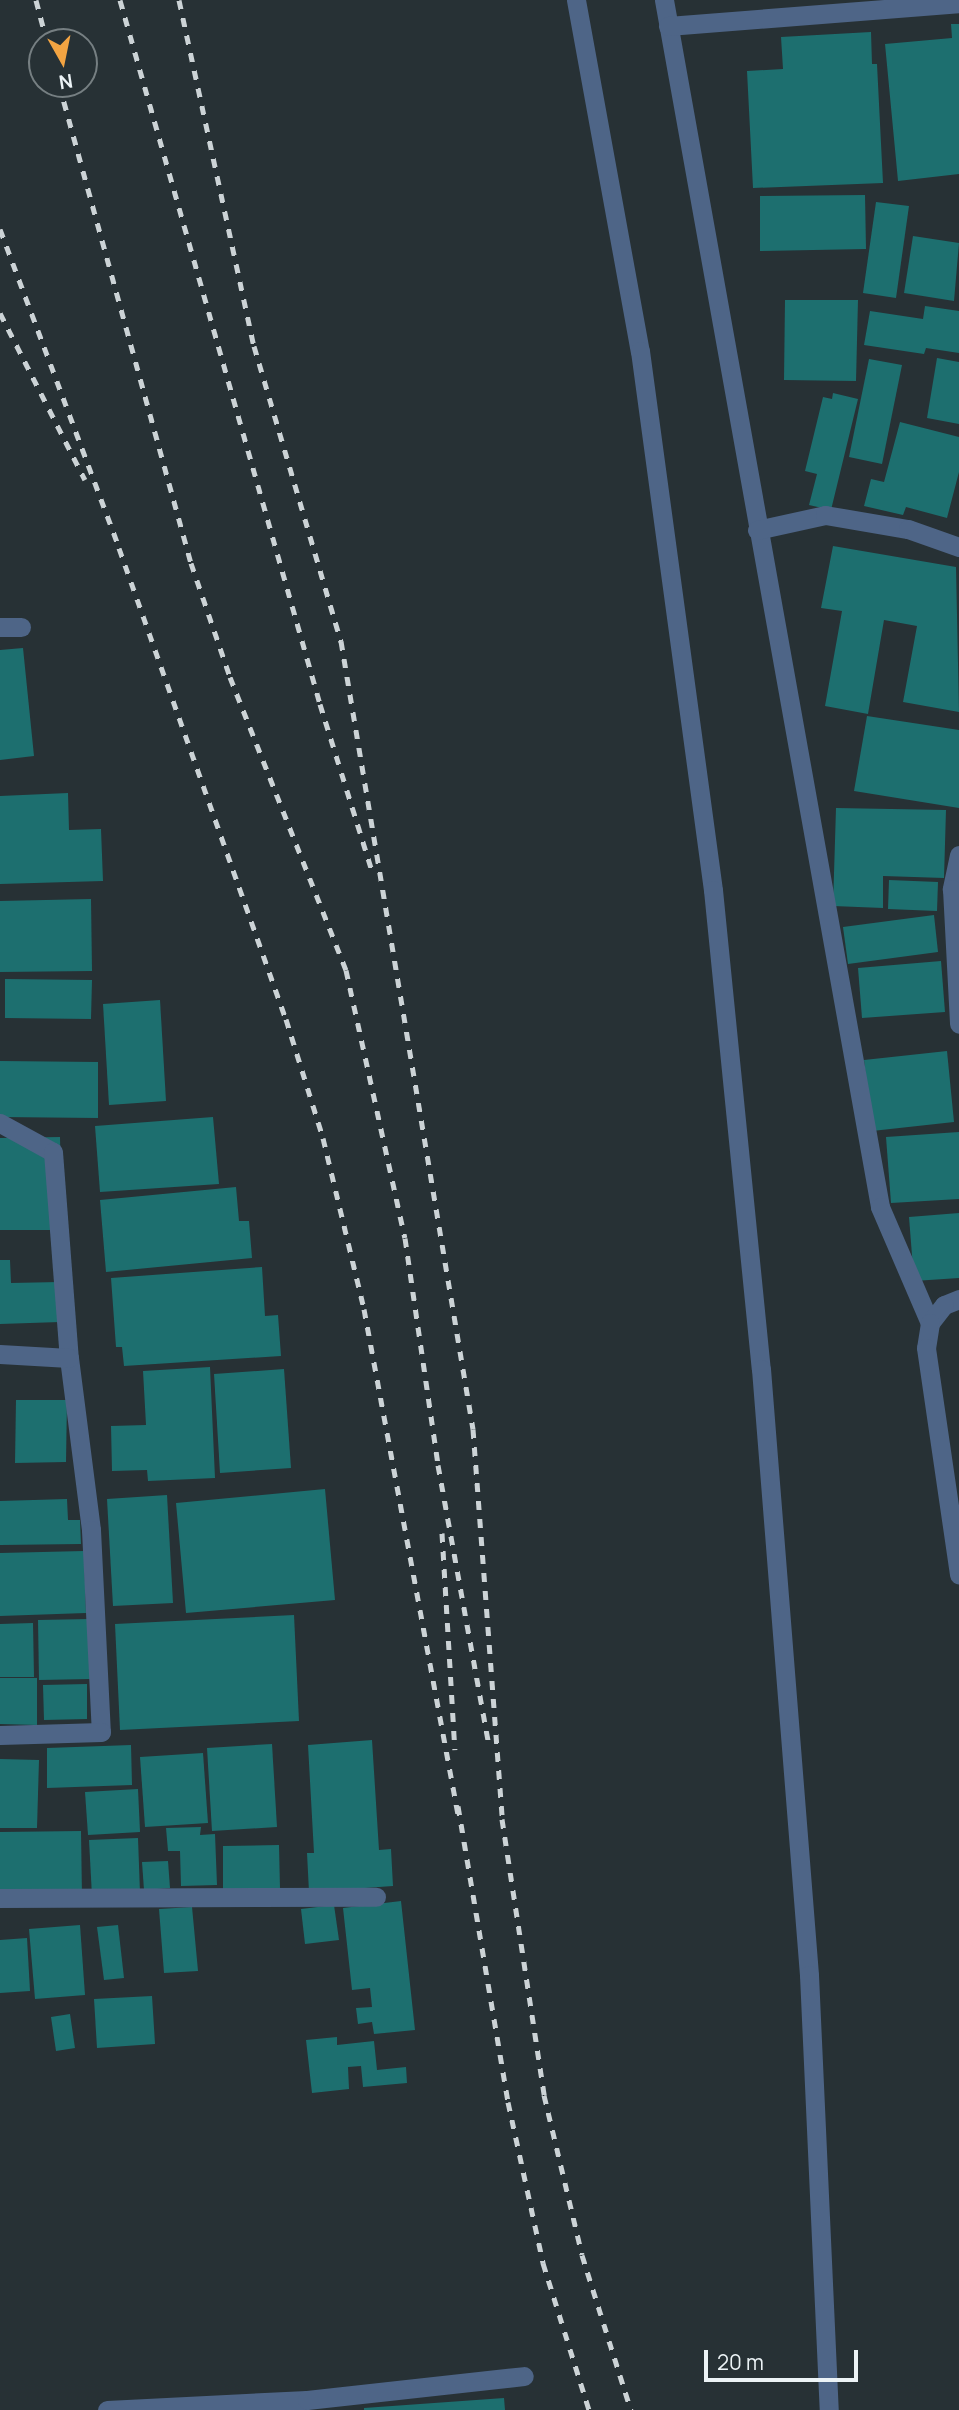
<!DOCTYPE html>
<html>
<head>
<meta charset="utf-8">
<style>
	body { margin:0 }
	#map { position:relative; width:959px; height:2410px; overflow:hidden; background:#273135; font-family:Manrope,sans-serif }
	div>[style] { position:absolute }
	.building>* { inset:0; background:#1d6f6f }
	.service>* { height:19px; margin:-9.5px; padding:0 9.5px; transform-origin:9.5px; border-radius:9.5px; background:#4e6587 }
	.minor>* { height:19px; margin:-9.5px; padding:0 9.5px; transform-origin:9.5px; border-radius:9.5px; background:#4e6587 }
	.rail>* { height:5px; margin-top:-2.5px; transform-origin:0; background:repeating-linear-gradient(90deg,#ccd3d6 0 9px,transparent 0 18px) }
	span { translate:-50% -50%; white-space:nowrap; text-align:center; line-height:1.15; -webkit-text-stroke:5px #273135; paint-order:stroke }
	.north { position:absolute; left:28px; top:28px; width:70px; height:70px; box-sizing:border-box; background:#273135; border:2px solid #767f82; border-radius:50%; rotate:171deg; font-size:19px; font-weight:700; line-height:28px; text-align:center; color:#ecf3f6 }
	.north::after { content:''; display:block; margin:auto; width:24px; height:32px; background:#f3a442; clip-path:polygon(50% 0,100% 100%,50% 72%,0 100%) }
	.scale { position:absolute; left:704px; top:2350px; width:154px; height:32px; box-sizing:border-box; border:4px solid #ecf3f6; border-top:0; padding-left:9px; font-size:21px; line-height:24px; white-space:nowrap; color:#ecf3f6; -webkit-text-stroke:5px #273135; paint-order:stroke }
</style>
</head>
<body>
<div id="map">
	<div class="building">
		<i style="clip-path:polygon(951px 24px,959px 24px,959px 174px,898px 181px,885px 44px,952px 38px)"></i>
		<i style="clip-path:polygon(871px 32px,872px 64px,877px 64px,883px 183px,753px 188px,747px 71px,783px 69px,781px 37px)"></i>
		<i style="clip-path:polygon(865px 195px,866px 249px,760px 251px,760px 196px)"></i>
		<i style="clip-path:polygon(876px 202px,909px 206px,896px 298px,863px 293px)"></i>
		<i style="clip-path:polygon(913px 236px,959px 243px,954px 301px,904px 293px)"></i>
		<i style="clip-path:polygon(785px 300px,858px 300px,856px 381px,784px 380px)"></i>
		<i style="clip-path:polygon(925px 306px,959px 311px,959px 353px,926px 348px,924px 354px,864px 345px,870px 311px,923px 319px)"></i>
		<i style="clip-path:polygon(937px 358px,959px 362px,959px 424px,927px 418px)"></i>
		<i style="clip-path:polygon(869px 359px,902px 365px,882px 464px,849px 457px)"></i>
		<i style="clip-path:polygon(833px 393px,858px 399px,831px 510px,809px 505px,817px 474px,805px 471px,823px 397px,832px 399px)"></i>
		<i style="clip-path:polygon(900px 422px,959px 437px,959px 472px,947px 518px,906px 507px,903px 515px,864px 506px,871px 479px,884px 482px)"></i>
		<i style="clip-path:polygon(833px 546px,956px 567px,959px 712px,903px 702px,917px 626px,884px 620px,868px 714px,825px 706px,842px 611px,821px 608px)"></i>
		<i style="clip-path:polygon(23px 648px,34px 756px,0 760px,0 650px)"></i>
		<i style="clip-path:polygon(867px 716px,959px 730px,959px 808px,854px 791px)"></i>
		<i style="clip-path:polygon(68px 793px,69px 830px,101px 829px,103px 881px,0 884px,0 796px)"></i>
		<i style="clip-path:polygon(836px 808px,946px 810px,944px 878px,883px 876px,883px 908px,833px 906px)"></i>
		<i style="clip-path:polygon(889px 880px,938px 882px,937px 911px,888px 909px)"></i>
		<i style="clip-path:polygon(91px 899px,92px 971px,0 972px,0 901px)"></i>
		<i style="clip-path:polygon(934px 915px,938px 952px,848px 964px,843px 927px)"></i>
		<i style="clip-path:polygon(941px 961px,945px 1012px,862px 1018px,858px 968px)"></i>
		<i style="clip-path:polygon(5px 979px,92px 980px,91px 1019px,5px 1018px)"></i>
		<i style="clip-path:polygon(160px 1000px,166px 1101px,109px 1105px,103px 1004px)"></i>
		<i style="clip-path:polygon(947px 1051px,954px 1122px,872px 1131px,864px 1060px)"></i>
		<i style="clip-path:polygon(0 1061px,98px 1062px,98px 1118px,0 1117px)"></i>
		<i style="clip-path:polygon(213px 1117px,219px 1184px,100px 1192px,95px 1126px)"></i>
		<i style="clip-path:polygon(959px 1132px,959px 1199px,891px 1203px,886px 1137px)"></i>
		<i style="clip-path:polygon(60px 1137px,62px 1230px,0 1230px,0 1138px)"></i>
		<i style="clip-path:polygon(236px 1187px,239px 1221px,249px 1221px,252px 1258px,106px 1272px,100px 1200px)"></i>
		<i style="clip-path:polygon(959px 1213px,959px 1278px,914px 1281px,909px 1217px)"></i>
		<i style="clip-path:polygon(0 1260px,10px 1260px,11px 1283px,59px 1282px,60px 1322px,0 1324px)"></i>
		<i style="clip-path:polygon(262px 1267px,265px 1316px,278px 1315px,281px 1356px,124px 1366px,122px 1347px,116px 1347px,111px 1278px)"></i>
		<i style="clip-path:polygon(210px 1367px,215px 1478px,148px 1481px,147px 1470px,112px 1471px,111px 1426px,146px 1425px,143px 1371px)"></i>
		<i style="clip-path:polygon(284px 1369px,291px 1468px,220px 1473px,214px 1374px)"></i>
		<i style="clip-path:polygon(16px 1400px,67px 1400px,66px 1462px,15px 1463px)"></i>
		<i style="clip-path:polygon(325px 1489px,335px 1600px,186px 1613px,176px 1503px)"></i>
		<i style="clip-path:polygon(167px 1495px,173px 1603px,113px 1606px,107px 1499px)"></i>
		<i style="clip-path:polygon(67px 1499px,68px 1520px,80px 1520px,81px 1544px,0 1545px,0 1501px)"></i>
		<i style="clip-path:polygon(84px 1551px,86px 1613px,0 1616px,0 1553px)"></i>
		<i style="clip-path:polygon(294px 1615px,299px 1721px,120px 1730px,115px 1624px)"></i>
		<i style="clip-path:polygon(90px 1619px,90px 1679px,39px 1680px,38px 1620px)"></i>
		<i style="clip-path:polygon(33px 1623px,34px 1677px,0 1677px,0 1624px)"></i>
		<i style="clip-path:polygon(0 1678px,37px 1678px,37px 1725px,0 1724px)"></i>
		<i style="clip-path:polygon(87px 1684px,87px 1719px,44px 1720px,43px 1685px)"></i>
		<i style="clip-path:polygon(372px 1740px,379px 1850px,391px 1849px,393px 1886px,309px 1892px,307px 1853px,314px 1853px,308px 1745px)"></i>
		<i style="clip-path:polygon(272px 1744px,277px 1827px,212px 1831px,207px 1748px)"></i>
		<i style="clip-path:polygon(131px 1745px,132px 1785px,47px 1788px,47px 1748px)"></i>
		<i style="clip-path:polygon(203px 1753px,208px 1823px,145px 1827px,140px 1757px)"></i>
		<i style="clip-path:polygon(0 1759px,39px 1760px,37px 1828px,0 1828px)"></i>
		<i style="clip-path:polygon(138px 1789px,140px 1832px,88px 1835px,85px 1792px)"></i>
		<i style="clip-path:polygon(201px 1827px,200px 1835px,215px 1834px,217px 1885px,181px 1886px,180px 1851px,168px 1851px,166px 1828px)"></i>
		<i style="clip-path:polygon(81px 1831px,82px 1897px,0 1898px,0 1832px)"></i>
		<i style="clip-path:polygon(138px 1838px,140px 1893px,92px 1896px,89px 1840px)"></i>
		<i style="clip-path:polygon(279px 1845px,280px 1889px,223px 1890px,223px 1846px)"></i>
		<i style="clip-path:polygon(168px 1861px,170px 1888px,144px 1890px,142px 1862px)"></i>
		<i style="clip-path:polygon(401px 1901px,415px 2030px,374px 2034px,372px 2022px,358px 2024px,356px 2008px,372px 2007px,370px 1988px,352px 1990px,343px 1908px)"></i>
		<i style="clip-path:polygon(334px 1905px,339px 1940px,305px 1944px,301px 1909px)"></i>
		<i style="clip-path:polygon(192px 1907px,198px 1971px,164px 1973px,159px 1909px)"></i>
		<i style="clip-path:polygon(80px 1925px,85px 1995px,35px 1999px,29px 1929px)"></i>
		<i style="clip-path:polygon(118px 1925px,124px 1978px,104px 1980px,97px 1927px)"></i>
		<i style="clip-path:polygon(27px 1938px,30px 1991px,0 1993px,0 1940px)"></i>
		<i style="clip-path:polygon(152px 1996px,155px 2044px,97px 2048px,94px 1999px)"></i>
		<i style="clip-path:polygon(70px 2014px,75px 2048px,56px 2051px,51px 2017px)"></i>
		<i style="clip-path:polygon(337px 2037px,337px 2045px,374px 2041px,377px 2070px,406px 2067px,407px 2083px,363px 2087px,361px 2066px,348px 2067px,349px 2089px,312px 2093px,306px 2040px)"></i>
		<i style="clip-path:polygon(504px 2398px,505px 2410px,364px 2410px,364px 2408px)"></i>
	</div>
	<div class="service">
		<i style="left:576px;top:0;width:357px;rotate:79.7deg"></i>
		<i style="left:640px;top:351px;width:544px;rotate:82.29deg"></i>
		<i style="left:713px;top:890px;width:481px;rotate:84.3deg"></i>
		<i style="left:761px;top:1369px;width:608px;rotate:85.47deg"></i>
		<i style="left:809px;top:1975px;width:435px;rotate:87.4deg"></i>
	</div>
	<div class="minor">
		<i style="left:664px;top:0;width:1226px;rotate:79.85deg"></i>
		<i style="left:880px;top:1207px;width:126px;rotate:66.7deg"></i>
		<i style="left:668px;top:26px;width:292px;rotate:-4.5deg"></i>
		<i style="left:757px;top:530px;width:70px;rotate:-12.4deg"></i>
		<i style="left:825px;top:515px;width:84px;rotate:9.6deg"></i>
		<i style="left:908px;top:529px;width:54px;rotate:19.4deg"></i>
		<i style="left:0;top:627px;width:21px"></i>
		<i style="left:959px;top:855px;width:35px;rotate:102deg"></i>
		<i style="left:952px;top:889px;width:135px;rotate:87deg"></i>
		<i style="left:0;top:1123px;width:60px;rotate:28.7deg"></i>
		<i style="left:53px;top:1152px;width:207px;rotate:85.6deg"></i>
		<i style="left:69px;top:1358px;width:173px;rotate:82.7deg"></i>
		<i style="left:91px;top:1530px;width:202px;rotate:87.2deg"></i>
		<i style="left:101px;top:1732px;width:101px;rotate:178.3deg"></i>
		<i style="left:959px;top:1299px;width:16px;rotate:158deg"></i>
		<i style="left:944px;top:1305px;width:23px;rotate:128deg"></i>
		<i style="left:930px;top:1323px;width:25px;rotate:99deg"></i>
		<i style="left:926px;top:1348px;width:229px;rotate:81.7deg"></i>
		<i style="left:0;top:1354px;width:69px;rotate:3.3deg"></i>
		<i style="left:0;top:1898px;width:376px;rotate:-0.2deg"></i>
		<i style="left:107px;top:2410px;width:200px;rotate:-2.9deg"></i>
		<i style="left:307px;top:2400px;width:218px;rotate:-6.3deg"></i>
	</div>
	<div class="rail">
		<i style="left:36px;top:0;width:43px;rotate:75.3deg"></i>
		<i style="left:120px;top:0;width:732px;rotate:74.14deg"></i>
		<i style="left:320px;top:704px;width:175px;rotate:72.7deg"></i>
		<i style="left:179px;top:0;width:354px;rotate:77.8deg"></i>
		<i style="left:254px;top:346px;width:308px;rotate:73.6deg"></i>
		<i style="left:341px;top:641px;width:799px;rotate:80.49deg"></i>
		<i style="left:473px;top:1429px;width:391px;rotate:85.7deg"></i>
		<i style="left:502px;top:1819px;width:279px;rotate:81.3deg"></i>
		<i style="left:544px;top:2095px;width:164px;rotate:76.6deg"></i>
		<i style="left:582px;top:2255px;width:163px;rotate:72.5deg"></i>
		<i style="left:59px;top:84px;width:497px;rotate:74.6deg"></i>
		<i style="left:191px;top:563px;width:120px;rotate:71.1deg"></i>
		<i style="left:230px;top:677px;width:315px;rotate:68.4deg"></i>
		<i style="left:346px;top:970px;width:274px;rotate:77.6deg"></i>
		<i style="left:405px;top:1238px;width:229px;rotate:81.7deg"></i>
		<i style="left:438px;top:1465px;width:286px;rotate:79.7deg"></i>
		<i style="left:0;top:229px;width:340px;rotate:69.5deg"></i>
		<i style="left:119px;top:548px;width:500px;rotate:70.5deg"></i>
		<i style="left:286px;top:1019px;width:125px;rotate:72.7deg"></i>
		<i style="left:323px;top:1138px;width:176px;rotate:76.5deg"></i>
		<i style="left:364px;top:1309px;width:514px;rotate:79.46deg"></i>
		<i style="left:0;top:313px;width:187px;rotate:63deg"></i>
		<i style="left:442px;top:1533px;width:217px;rotate:86.6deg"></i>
		<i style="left:458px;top:1806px;width:300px;rotate:80.4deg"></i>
		<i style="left:508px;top:2102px;width:165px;rotate:77.7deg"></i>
		<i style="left:543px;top:2263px;width:154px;rotate:72.6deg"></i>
	</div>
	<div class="north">N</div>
	<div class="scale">20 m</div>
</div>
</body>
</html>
